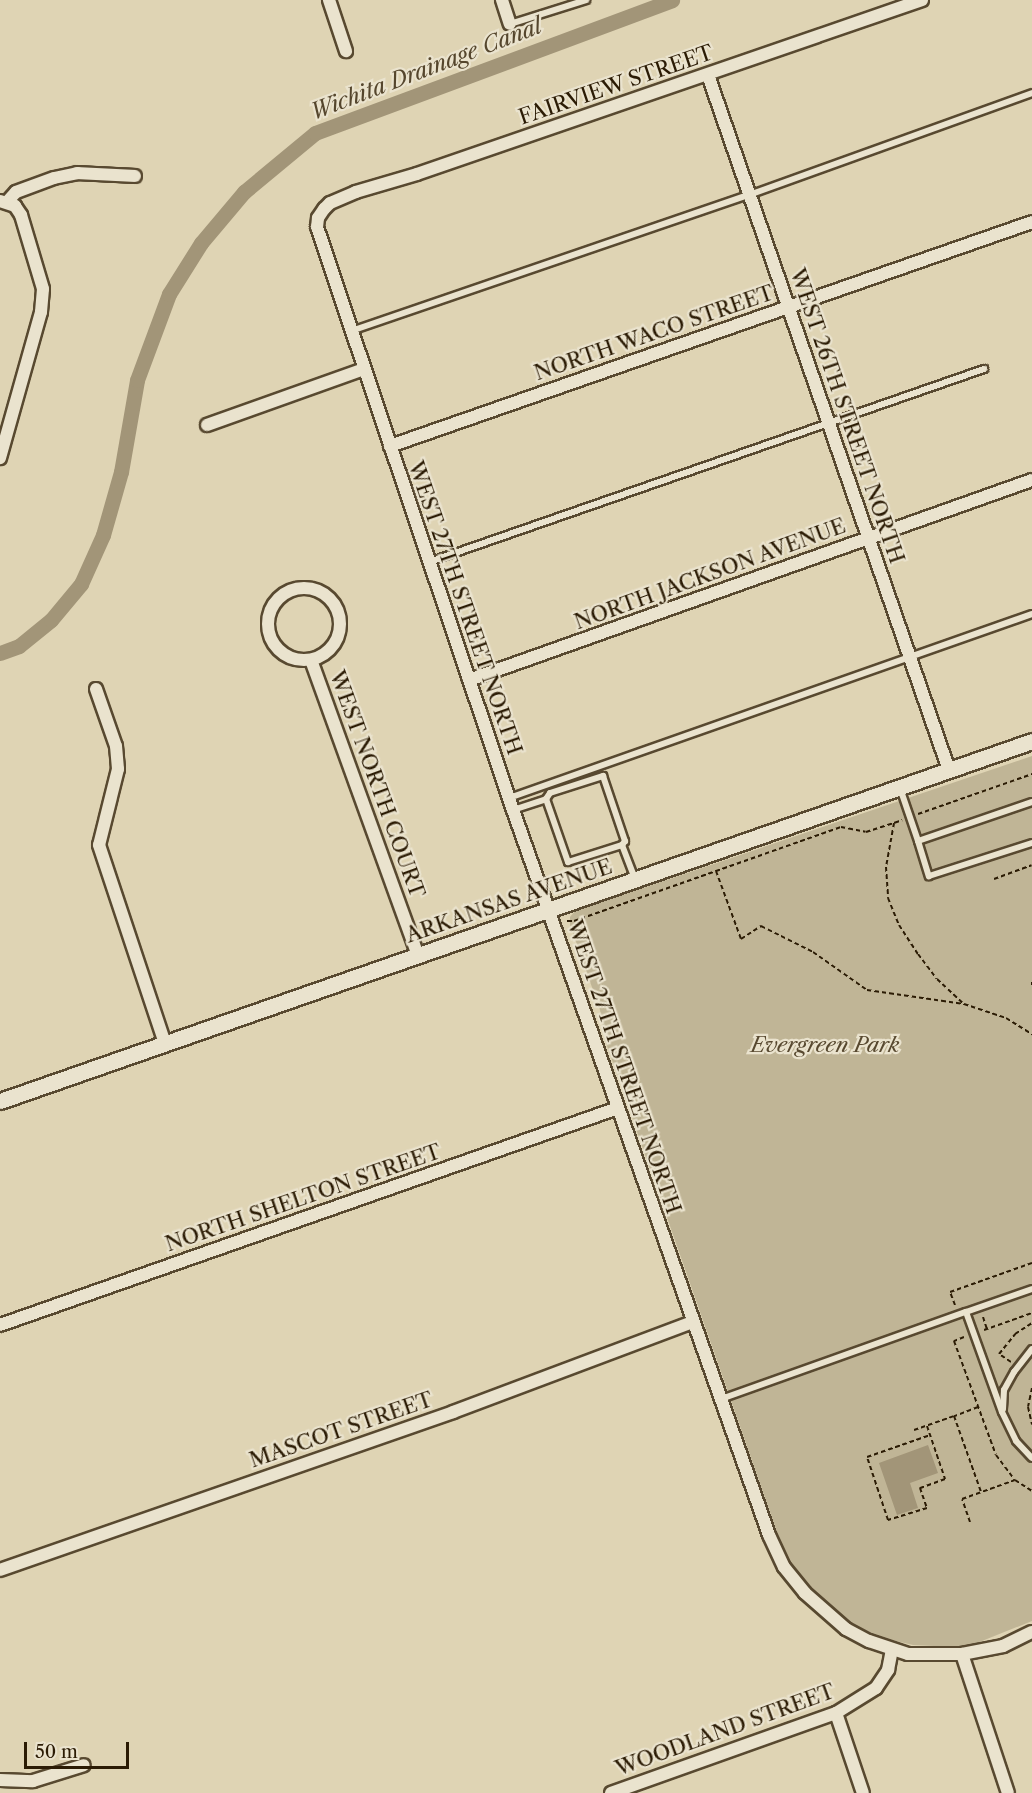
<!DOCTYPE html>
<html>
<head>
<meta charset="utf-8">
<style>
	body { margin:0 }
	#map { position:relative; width:1032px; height:1793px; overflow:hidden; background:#dfd4b4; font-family:"Libre Caslon Text",serif }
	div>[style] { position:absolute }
	.green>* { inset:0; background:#c0b596 }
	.water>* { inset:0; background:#a29578 }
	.canal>* { height:15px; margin:-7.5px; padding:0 7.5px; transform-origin:7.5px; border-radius:7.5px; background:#a29578 }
	.path>* { height:2px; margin-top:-1px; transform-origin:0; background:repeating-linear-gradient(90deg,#2b1b04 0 4.5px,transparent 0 7.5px) }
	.roads { filter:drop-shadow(2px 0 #584930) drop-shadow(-2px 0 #584930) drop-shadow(0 2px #584930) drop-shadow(0 -2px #584930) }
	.service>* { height:6px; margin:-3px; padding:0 3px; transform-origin:3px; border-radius:3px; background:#eae3ce }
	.minor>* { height:12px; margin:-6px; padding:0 6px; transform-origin:6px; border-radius:6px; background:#eae3ce }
	.minor>.ring { margin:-6px; padding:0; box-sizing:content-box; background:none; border:12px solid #eae3ce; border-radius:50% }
	.tertiary>* { height:15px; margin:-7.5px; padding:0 7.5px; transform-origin:7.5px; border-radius:7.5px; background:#eae3ce }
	span { translate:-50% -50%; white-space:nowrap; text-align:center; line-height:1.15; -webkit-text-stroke:4.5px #eae3ce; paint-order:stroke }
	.street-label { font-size:21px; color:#2b1b04 }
	.park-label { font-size:21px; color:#584930; font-style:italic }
	.water-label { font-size:22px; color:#55462d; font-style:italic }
	.scale { position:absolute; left:24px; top:1742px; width:105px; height:27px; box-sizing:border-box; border:3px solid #2b1b04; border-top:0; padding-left:8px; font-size:18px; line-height:21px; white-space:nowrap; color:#2b1b04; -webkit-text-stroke:4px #eae3ce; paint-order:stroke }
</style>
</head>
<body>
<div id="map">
	<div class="green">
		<i style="clip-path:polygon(1032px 756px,1032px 1621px,977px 1643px,955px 1647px,913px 1645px,883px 1638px,850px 1623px,818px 1597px,791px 1563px,778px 1535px,606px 1043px,600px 1010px,570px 925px,570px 917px,575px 911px)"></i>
	</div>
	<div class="water">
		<i style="clip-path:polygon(928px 1445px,938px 1473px,910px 1483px,918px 1508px,897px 1515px,879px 1463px)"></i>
	</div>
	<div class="canal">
		<i style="left:0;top:653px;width:20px;rotate:-20deg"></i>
		<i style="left:19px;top:646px;width:41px;rotate:-39.1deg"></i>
		<i style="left:51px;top:620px;width:47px;rotate:-50.2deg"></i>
		<i style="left:81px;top:584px;width:54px;rotate:-65.8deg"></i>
		<i style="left:103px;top:535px;width:66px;rotate:-74.1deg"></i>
		<i style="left:121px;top:472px;width:93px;rotate:-80.1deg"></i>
		<i style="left:137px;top:380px;width:92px;rotate:-69.6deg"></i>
		<i style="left:169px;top:294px;width:60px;rotate:-57.9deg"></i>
		<i style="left:201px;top:243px;width:67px;rotate:-49.9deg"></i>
		<i style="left:244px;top:192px;width:92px;rotate:-39.7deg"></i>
		<i style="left:315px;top:133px;width:381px;rotate:-20.4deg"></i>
	</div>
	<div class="path">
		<i style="left:918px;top:814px;width:121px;rotate:-19.3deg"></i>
		<i style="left:894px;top:823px;width:45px;rotate:100.3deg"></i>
		<i style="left:886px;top:867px;width:31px;rotate:86deg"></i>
		<i style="left:888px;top:898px;width:29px;rotate:68deg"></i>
		<i style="left:899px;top:925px;width:35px;rotate:57deg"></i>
		<i style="left:918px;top:954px;width:31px;rotate:53deg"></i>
		<i style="left:937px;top:979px;width:37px;rotate:43deg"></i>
		<i style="left:716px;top:871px;width:72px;rotate:69.8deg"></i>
		<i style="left:741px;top:939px;width:24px;rotate:-33deg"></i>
		<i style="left:761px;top:926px;width:58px;rotate:26.6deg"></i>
		<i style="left:813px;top:952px;width:66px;rotate:35.1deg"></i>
		<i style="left:867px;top:990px;width:98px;rotate:8.2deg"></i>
		<i style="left:964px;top:1004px;width:44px;rotate:18.4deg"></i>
		<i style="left:1006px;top:1018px;width:31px;rotate:32deg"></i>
		<i style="left:994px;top:879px;width:40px;rotate:-20.2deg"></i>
		<i style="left:567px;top:921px;width:7px"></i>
		<i style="left:574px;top:921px;width:283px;rotate:-19.4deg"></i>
		<i style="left:841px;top:827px;width:25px;rotate:11deg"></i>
		<i style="left:866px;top:832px;width:38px;rotate:-18deg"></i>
		<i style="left:1032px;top:982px;width:3px;rotate:90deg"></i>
		<i style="left:955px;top:1305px;width:14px;rotate:-111deg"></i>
		<i style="left:950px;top:1292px;width:87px;rotate:-19.5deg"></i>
		<i style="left:983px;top:1317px;width:13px;rotate:72deg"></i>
		<i style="left:984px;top:1330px;width:51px;rotate:-19.5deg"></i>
		<i style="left:964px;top:1337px;width:11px;rotate:158deg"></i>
		<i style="left:954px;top:1341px;width:121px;rotate:69.8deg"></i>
		<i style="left:996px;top:1455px;width:31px;rotate:53deg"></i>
		<i style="left:1015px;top:1480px;width:20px;rotate:33deg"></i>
		<i style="left:1011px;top:1362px;width:14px;rotate:-146deg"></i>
		<i style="left:999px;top:1354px;width:26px;rotate:-51deg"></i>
		<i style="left:1015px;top:1334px;width:20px;rotate:-33deg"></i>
		<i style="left:1032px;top:1388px;width:19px;rotate:102deg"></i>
		<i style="left:1028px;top:1407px;width:18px;rotate:77deg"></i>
		<i style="left:978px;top:1407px;width:26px;rotate:159deg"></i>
		<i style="left:954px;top:1416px;width:81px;rotate:70.4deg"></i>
		<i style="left:927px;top:1426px;width:56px;rotate:71.2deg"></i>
		<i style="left:945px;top:1479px;width:27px;rotate:160deg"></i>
		<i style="left:920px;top:1488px;width:21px;rotate:71deg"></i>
		<i style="left:927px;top:1508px;width:41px;rotate:162.9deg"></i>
		<i style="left:888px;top:1520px;width:66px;rotate:-108.4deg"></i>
		<i style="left:867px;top:1457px;width:67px;rotate:-19.2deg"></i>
		<i style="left:914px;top:1430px;width:42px;rotate:-19.3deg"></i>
		<i style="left:970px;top:1522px;width:24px;rotate:-109deg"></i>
		<i style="left:962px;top:1499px;width:56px;rotate:-19.7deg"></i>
	</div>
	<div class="roads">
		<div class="service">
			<i style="left:510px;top:24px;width:80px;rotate:-17.5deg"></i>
			<i style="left:351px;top:331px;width:421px;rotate:-18.9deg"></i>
			<i style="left:749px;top:195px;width:301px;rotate:-19.8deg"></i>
			<i style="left:429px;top:562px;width:588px;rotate:-19.18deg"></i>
			<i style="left:900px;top:788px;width:56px;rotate:71.2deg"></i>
			<i style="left:918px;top:841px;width:120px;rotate:-18.9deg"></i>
			<i style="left:509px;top:798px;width:554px;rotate:-19.38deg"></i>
			<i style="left:546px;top:799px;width:7px;rotate:-56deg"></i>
			<i style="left:550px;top:793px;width:56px;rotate:-17.8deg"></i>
			<i style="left:603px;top:776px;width:69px;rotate:71.3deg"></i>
			<i style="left:625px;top:841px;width:5px;rotate:127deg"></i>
			<i style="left:513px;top:810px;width:35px;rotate:-18deg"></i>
			<i style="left:546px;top:799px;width:67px;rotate:70.8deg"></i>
			<i style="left:568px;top:862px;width:57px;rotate:-17.5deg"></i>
			<i style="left:622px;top:845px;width:36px;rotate:69deg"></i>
			<i style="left:918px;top:841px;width:37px;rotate:73deg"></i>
			<i style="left:929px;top:876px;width:108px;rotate:-17.8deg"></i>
			<i style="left:1032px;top:1289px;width:70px;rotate:160.8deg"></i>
			<i style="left:966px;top:1312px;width:106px;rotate:70.2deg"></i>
			<i style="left:1002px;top:1412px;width:32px;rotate:64deg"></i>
			<i style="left:1016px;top:1441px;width:23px;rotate:47deg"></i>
			<i style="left:721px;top:1399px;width:260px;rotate:-19.6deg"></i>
			<i style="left:1003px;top:1409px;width:19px;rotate:-87deg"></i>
			<i style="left:1004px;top:1390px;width:21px;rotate:-61deg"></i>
			<i style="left:1014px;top:1372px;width:29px;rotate:-52deg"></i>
		</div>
		<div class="minor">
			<i style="left:329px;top:0;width:54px;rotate:71.6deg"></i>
			<i style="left:502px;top:0;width:25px;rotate:72deg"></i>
			<i style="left:922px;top:0;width:534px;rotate:160.99deg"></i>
			<i style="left:417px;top:174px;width:64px;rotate:163.6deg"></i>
			<i style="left:356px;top:192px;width:28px;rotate:157deg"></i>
			<i style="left:330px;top:203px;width:8px;rotate:135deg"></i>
			<i style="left:324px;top:209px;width:11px;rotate:124deg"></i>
			<i style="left:318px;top:218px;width:9px;rotate:96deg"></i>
			<i style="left:317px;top:227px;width:615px;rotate:71.42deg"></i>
			<i style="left:513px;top:810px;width:769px;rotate:70.55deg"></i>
			<i style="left:769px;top:1535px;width:35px;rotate:65deg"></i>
			<i style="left:784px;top:1567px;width:33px;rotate:51deg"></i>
			<i style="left:805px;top:1593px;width:55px;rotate:41.3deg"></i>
			<i style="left:846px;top:1629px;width:26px;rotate:28deg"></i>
			<i style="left:869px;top:1641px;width:41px;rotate:18.4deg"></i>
			<i style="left:908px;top:1654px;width:54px"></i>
			<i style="left:962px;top:1654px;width:42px;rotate:-11deg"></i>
			<i style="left:1003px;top:1646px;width:32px;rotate:-26deg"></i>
			<i style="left:708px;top:75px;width:736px;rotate:70.88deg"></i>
			<i style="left:0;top:201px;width:16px;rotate:18deg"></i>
			<i style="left:15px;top:206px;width:11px;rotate:56deg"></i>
			<i style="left:21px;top:215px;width:77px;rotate:73.4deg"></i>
			<i style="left:43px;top:289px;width:23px;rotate:95deg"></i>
			<i style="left:41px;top:312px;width:152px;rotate:105.7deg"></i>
			<i style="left:7px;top:202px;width:13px;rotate:-48deg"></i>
			<i style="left:16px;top:192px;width:40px;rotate:-20.2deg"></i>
			<i style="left:54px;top:178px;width:24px;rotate:-12deg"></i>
			<i style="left:77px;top:173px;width:58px;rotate:3deg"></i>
			<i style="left:207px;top:425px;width:167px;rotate:-19.6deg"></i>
			<i style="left:390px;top:446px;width:680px;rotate:-19.23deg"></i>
			<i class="ring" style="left:268px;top:588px;width:60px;height:60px"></i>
			<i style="left:311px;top:660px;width:314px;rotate:70.1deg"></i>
			<i style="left:469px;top:680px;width:597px;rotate:-19.56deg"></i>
			<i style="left:96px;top:689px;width:60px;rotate:70.7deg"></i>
			<i style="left:116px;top:746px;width:23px;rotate:85deg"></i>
			<i style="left:118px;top:769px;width:78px;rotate:104deg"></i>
			<i style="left:99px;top:845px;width:209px;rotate:71.6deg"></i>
			<i style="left:0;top:1325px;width:655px;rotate:-19.35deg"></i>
			<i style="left:0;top:1570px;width:480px;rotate:-19.2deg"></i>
			<i style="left:453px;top:1412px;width:256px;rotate:-20.6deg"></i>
			<i style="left:962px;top:1654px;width:146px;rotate:71.7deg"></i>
			<i style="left:836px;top:1713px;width:84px;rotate:71.4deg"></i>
			<i style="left:0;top:1780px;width:33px;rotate:2deg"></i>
			<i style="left:33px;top:1781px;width:53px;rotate:-17.4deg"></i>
			<i style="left:611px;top:1793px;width:239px;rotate:-19.6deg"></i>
			<i style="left:836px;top:1713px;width:47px;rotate:-32deg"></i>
			<i style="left:876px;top:1688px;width:22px;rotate:-56deg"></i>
			<i style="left:888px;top:1670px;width:21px;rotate:-79deg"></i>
		</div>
		<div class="tertiary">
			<i style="left:0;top:1101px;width:1093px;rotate:-19.23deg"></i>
		</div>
	</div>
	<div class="street-label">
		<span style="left:616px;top:85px;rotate:-19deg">FAIRVIEW STREET</span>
		<span style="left:654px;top:333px;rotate:-19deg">NORTH WACO STREET</span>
		<span style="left:847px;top:416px;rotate:71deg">WEST 26TH STREET NORTH</span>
		<span style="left:710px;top:574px;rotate:-20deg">NORTH JACKSON AVENUE</span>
		<span style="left:465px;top:608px;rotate:71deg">WEST 27TH STREET NORTH</span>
		<span style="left:377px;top:784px;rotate:70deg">WEST NORTH COURT</span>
		<span style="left:509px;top:901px;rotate:-19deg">ARKANSAS AVENUE</span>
		<span style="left:624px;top:1067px;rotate:71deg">WEST 27TH STREET NORTH</span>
		<span style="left:303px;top:1198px;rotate:-19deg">NORTH SHELTON STREET</span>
		<span style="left:341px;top:1430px;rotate:-19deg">MASCOT STREET</span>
		<span style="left:725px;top:1730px;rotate:-20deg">WOODLAND STREET</span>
	</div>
	<div class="park-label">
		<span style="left:825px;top:1045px">Evergreen Park</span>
	</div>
	<div class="water-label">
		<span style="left:426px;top:69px;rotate:-21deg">Wichita Drainage Canal</span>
	</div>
	<div class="scale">50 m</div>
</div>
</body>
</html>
